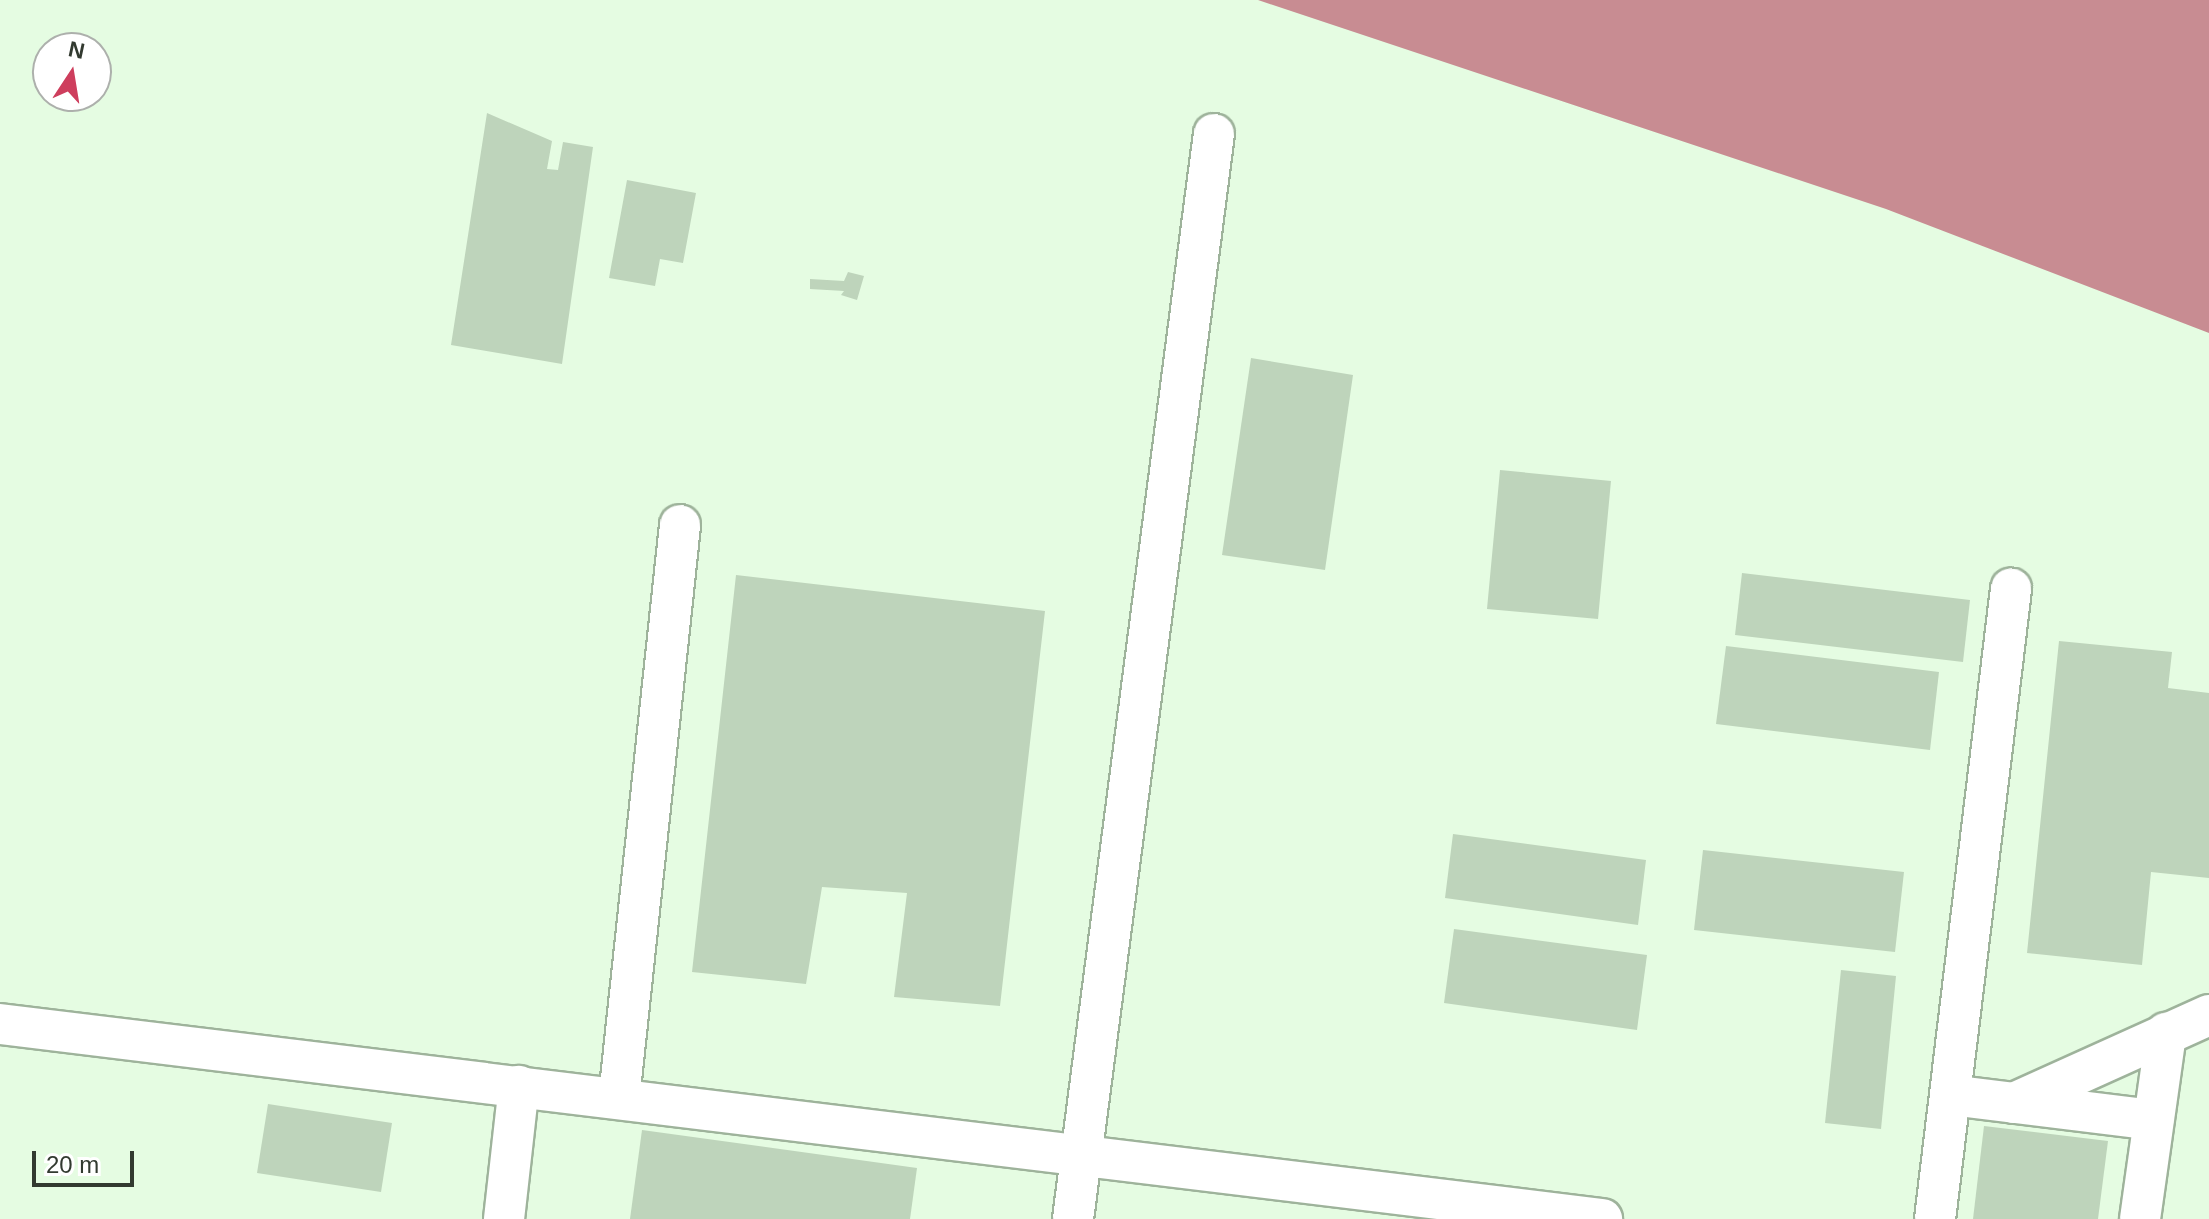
<!DOCTYPE html>
<html>
<head>
<meta charset="utf-8">
<style>
	body { margin:0 }
	#map { position:relative; width:2209px; height:1219px; overflow:hidden; background:#e5fce2; font-family:Helvetica,sans-serif }
	div>[style] { position:absolute }
	.water>* { inset:0; background:#c88c92 }
	.building>* { inset:0; background:#bed4bb }
	.roads { filter:drop-shadow(2px 0 #9eb39b) drop-shadow(-2px 0 #9eb39b) drop-shadow(0 2px #9eb39b) drop-shadow(0 -2px #9eb39b) }
	.minor>* { height:40px; margin:-20px; padding:0 20px; transform-origin:20px; border-radius:20px; background:#fff }
	span { translate:-50% -50%; white-space:nowrap; text-align:center; line-height:1.15; -webkit-text-stroke:6px #fff; paint-order:stroke }
	.north { position:absolute; left:32px; top:32px; width:80px; height:80px; box-sizing:border-box; background:#fff; border:2px solid #adb0ac; border-radius:50%; rotate:12deg; font-size:22px; font-weight:700; line-height:32px; text-align:center; color:#323a30 }
	.north::after { content:''; display:block; margin:auto; width:28px; height:36px; background:#ce3e5d; clip-path:polygon(50% 0,100% 100%,50% 72%,0 100%) }
	.scale { position:absolute; left:32px; top:1151px; width:102px; height:36px; box-sizing:border-box; border:4px solid #323a30; border-top:0; padding-left:10px; font-size:24px; line-height:28px; white-space:nowrap; color:#323a30; -webkit-text-stroke:6px #fff; paint-order:stroke }
</style>
</head>
<body>
<div id="map">
	<div class="water">
		<i style="clip-path:polygon(1258px 0,2209px 0,2209px 333px,1886px 209px)"></i>
	</div>
	<div class="building">
		<i style="clip-path:polygon(487px 113px,552px 141px,547px 169px,558px 170px,563px 142px,593px 147px,562px 364px,451px 345px)"></i>
		<i style="clip-path:polygon(627px 180px,696px 193px,683px 263px,660px 259px,655px 286px,609px 278px)"></i>
		<i style="clip-path:polygon(848px 272px,864px 276px,857px 300px,841px 295px,844px 291px,810px 289px,810px 279px,844px 281px)"></i>
		<i style="clip-path:polygon(1251px 358px,1353px 375px,1325px 570px,1222px 555px)"></i>
		<i style="clip-path:polygon(1500px 470px,1611px 481px,1598px 619px,1487px 609px)"></i>
		<i style="clip-path:polygon(1742px 573px,1970px 600px,1963px 662px,1735px 635px)"></i>
		<i style="clip-path:polygon(736px 575px,1045px 611px,1000px 1006px,894px 997px,907px 893px,822px 887px,806px 984px,692px 972px)"></i>
		<i style="clip-path:polygon(2059px 641px,2172px 652px,2168px 688px,2209px 693px,2209px 878px,2151px 872px,2142px 965px,2027px 953px)"></i>
		<i style="clip-path:polygon(1726px 646px,1939px 672px,1930px 750px,1716px 724px)"></i>
		<i style="clip-path:polygon(1453px 834px,1646px 860px,1638px 925px,1445px 898px)"></i>
		<i style="clip-path:polygon(1703px 850px,1904px 872px,1895px 952px,1694px 930px)"></i>
		<i style="clip-path:polygon(1454px 929px,1647px 955px,1637px 1030px,1444px 1003px)"></i>
		<i style="clip-path:polygon(1841px 970px,1896px 976px,1881px 1129px,1825px 1123px)"></i>
		<i style="clip-path:polygon(268px 1104px,392px 1123px,381px 1192px,257px 1173px)"></i>
		<i style="clip-path:polygon(1984px 1126px,2108px 1141px,2098px 1219px,1973px 1219px)"></i>
		<i style="clip-path:polygon(642px 1130px,917px 1168px,910px 1219px,630px 1219px)"></i>
	</div>
	<div class="roads">
		<div class="minor">
			<i style="left:0;top:1024px;width:1614px;rotate:6.94deg"></i>
			<i style="left:1950px;top:1095px;width:205px;rotate:7deg"></i>
			<i style="left:619px;top:1098px;width:576px;rotate:-83.92deg"></i>
			<i style="left:2014px;top:1103px;width:214px;rotate:-24.3deg"></i>
			<i style="left:504px;top:1219px;width:134px;rotate:-83.6deg"></i>
			<i style="left:1073px;top:1219px;width:1094px;rotate:-82.6deg"></i>
			<i style="left:1935px;top:1219px;width:635px;rotate:-83.12deg"></i>
			<i style="left:2140px;top:1219px;width:188px;rotate:-82deg"></i>
		</div>
	</div>
	<div class="north">N</div>
	<div class="scale">20 m</div>
</div>
</body>
</html>
